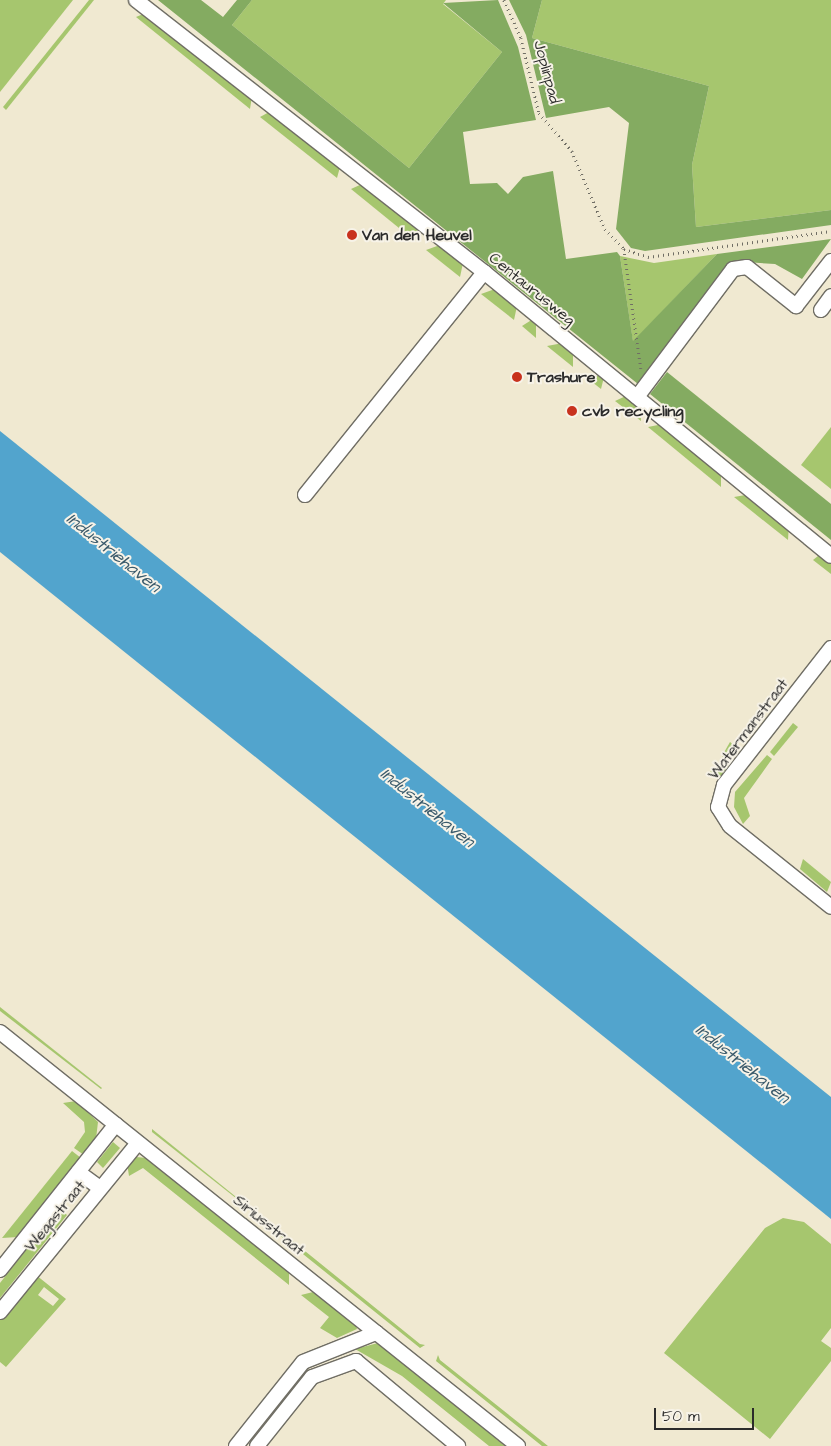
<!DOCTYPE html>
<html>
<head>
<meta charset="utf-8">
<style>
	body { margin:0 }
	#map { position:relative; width:831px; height:1446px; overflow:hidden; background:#f0e9d1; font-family:"Architects Daughter",sans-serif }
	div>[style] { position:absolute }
	.green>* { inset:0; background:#a6c66e }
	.forest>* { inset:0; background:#84ab61 }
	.water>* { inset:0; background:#52a4cd }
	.path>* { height:2.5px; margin-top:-1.25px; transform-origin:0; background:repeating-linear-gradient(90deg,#706e65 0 1px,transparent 0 5px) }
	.roads { filter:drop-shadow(1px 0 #706e65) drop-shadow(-1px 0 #706e65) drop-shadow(0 1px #706e65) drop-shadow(0 -1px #706e65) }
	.minor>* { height:14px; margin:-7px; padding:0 7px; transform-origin:7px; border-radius:7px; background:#fff }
	.dots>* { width:14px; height:14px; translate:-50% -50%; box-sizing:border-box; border:2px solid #f7f3e8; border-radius:50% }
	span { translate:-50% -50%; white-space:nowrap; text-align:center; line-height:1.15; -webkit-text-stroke:4px #f7f3e8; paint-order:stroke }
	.street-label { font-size:16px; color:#2b2b2b }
	.poi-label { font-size:16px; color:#2b2b2b; font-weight:700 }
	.left { translate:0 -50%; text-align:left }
	.water-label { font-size:18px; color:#3b5b6c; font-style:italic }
	.scale { position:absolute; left:654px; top:1408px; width:100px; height:22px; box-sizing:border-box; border:2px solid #2b2b2b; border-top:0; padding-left:6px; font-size:15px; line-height:18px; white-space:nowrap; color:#2b2b2b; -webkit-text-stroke:4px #f7f3e8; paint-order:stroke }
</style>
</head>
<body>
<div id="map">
	<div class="green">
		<i style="clip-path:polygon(0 0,73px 0,0 92px)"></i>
		<i style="clip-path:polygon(89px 0,94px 0,6px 110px,3px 107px)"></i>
		<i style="clip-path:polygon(252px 0,446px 0,443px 4px,502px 52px,409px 168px,232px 25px)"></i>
		<i style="clip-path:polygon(542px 0,831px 0,831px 210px,696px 227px,692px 165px,709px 86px,532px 38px)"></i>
		<i style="clip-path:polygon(148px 12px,252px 96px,250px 109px,136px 17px)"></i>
		<i style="clip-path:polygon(271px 111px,340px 167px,337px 178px,260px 117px)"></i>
		<i style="clip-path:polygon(362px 184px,419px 228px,415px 241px,351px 189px)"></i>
		<i style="clip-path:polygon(440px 245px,463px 263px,460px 277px,426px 250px)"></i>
		<i style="clip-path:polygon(717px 254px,633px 342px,620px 256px,654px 263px)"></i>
		<i style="clip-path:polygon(495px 289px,517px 306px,514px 320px,481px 294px)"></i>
		<i style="clip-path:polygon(533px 319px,536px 322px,536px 338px,522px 326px)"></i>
		<i style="clip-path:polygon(563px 343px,573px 352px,573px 367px,547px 346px)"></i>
		<i style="clip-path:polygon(601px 375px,604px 377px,601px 389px,587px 378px)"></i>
		<i style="clip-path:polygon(628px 395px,640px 406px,641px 421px,615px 401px)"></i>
		<i style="clip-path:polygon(663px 424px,721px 470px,721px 487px,648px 427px)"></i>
		<i style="clip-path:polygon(831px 427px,831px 489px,801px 465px)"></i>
		<i style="clip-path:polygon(751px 494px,789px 525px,788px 540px,734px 497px)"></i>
		<i style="clip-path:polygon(823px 552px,831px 559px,831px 574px,813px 560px)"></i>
		<i style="clip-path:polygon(793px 723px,798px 727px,774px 756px,770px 752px)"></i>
		<i style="clip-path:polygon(730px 742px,736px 747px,726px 760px,722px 756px)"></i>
		<i style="clip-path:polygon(767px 755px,772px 759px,744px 798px,750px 816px,743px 824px,734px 807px,735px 792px)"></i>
		<i style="clip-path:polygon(723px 762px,733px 770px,719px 778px,710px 772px)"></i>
		<i style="clip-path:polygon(803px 859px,831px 882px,827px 892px,800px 869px)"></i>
		<i style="clip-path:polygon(0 1007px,102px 1088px,101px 1089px,0 1011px)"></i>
		<i style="clip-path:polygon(76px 1101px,98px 1122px,96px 1139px,84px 1155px,74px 1148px,85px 1132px,84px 1122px,63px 1103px)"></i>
		<i style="clip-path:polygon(152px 1129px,246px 1205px,246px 1206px,152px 1132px)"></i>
		<i style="clip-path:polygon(113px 1142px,120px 1148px,103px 1168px,97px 1162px)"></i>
		<i style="clip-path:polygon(72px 1151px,81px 1158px,18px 1237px,2px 1238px)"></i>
		<i style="clip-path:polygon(136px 1157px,147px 1158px,289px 1272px,289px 1285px,143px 1168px,129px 1176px,127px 1163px)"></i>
		<i style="clip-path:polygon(59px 1208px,67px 1215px,0 1298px,0 1283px)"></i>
		<i style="clip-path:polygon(783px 1218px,804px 1222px,831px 1244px,831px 1328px,821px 1341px,831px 1348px,831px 1361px,770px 1439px,664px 1353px,765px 1228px)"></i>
		<i style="clip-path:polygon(274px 1226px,420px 1344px,425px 1345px,420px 1348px,273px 1230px)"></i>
		<i style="clip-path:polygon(evenodd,36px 1275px,66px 1299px,6px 1367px,0 1362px,0 1320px,36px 1275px,44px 1287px,59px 1299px,53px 1306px,38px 1295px,44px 1287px)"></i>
		<i style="clip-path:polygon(313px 1292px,356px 1326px,357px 1329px,337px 1338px,320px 1328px,329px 1317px,301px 1295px)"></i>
		<i style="clip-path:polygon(378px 1343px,505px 1446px,489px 1446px,402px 1376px,355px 1349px)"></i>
		<i style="clip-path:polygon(438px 1355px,440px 1360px,548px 1446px,542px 1446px,436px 1361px)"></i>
	</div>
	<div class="forest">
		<i style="clip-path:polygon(158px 0,201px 0,223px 17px,237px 0,252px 0,232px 25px,409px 168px,502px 52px,443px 3px,498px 0,518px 47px,536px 120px,463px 132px,470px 184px,497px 183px,508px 194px,523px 177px,553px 171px,566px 259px,617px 252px,620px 256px,633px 341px,717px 254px,831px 239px,802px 279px,775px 264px,745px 262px,638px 384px)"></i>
		<i style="clip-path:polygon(509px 0,542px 0,532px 38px,709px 86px,692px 165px,696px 227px,831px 210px,831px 225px,645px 251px,631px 248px,616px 229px,629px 123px,609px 107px,546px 118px,526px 35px)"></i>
		<i style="clip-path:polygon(667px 372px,831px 504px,831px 540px,650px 394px)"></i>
	</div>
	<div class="water">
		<i style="clip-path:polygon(0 431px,831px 1097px,831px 1219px,0 552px)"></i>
	</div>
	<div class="path">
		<i style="left:504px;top:0;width:42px;rotate:65.9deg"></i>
		<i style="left:521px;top:38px;width:77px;rotate:76.5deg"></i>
		<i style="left:539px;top:113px;width:50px;rotate:49deg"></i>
		<i style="left:572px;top:151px;width:85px;rotate:67.1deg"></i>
		<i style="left:605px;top:229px;width:28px;rotate:46deg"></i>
		<i style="left:624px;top:249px;width:25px;rotate:18deg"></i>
		<i style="left:648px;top:257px;width:185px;rotate:-8.1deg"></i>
		<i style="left:624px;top:249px;width:121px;rotate:81.9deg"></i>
	</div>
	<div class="roads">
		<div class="minor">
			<i style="left:136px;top:0;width:442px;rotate:38deg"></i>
			<i style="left:484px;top:272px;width:448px;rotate:39.3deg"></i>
			<i style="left:821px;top:310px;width:17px;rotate:-54deg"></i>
			<i style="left:637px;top:397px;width:160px;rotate:-53.1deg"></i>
			<i style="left:733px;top:269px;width:14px;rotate:-8deg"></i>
			<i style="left:747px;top:267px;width:63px;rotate:38.5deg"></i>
			<i style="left:796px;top:306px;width:57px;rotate:-52.1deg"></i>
			<i style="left:305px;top:495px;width:286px;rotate:-51.2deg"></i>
			<i style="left:831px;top:648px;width:174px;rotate:128deg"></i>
			<i style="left:724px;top:785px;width:23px;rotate:105deg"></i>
			<i style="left:718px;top:807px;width:22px;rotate:58deg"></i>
			<i style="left:730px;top:826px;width:129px;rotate:38.7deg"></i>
			<i style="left:0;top:1032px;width:663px;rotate:38.63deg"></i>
			<i style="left:78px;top:1172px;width:27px;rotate:36deg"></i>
			<i style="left:0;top:1270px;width:186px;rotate:-51.5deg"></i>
			<i style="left:0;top:1312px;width:218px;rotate:-50.8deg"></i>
			<i style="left:236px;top:1446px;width:107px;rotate:-51.4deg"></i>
			<i style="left:303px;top:1362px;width:79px;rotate:-21.7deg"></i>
			<i style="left:257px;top:1446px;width:88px;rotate:-51.4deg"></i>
			<i style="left:312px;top:1377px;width:47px;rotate:-20deg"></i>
			<i style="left:356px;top:1361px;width:133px;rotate:39.8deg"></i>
		</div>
	</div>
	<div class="dots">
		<i style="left:352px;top:235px;background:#c8321e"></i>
		<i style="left:517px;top:377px;background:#c8321e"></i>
		<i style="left:572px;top:411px;background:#c8321e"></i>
	</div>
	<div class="street-label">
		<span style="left:547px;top:72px;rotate:75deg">Joplinpad</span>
		<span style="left:532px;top:289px;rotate:39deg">Centaurusweg</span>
		<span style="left:748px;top:729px;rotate:-53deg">Watermanstraat</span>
		<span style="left:55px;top:1216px;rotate:-51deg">Wegastraat</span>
		<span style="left:269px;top:1225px;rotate:39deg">Siriusstraat</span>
	</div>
	<div class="poi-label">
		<span class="left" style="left:362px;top:235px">Van den Heuvel</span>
		<span class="left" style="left:527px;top:377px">Trashure</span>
		<span class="left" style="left:582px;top:411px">cvb recycling</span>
	</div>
	<div class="water-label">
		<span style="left:113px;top:553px;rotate:39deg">Industriehaven</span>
		<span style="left:427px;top:808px;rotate:39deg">Industriehaven</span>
		<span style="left:742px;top:1064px;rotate:39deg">Industriehaven</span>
	</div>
	<div class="scale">50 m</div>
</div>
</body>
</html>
